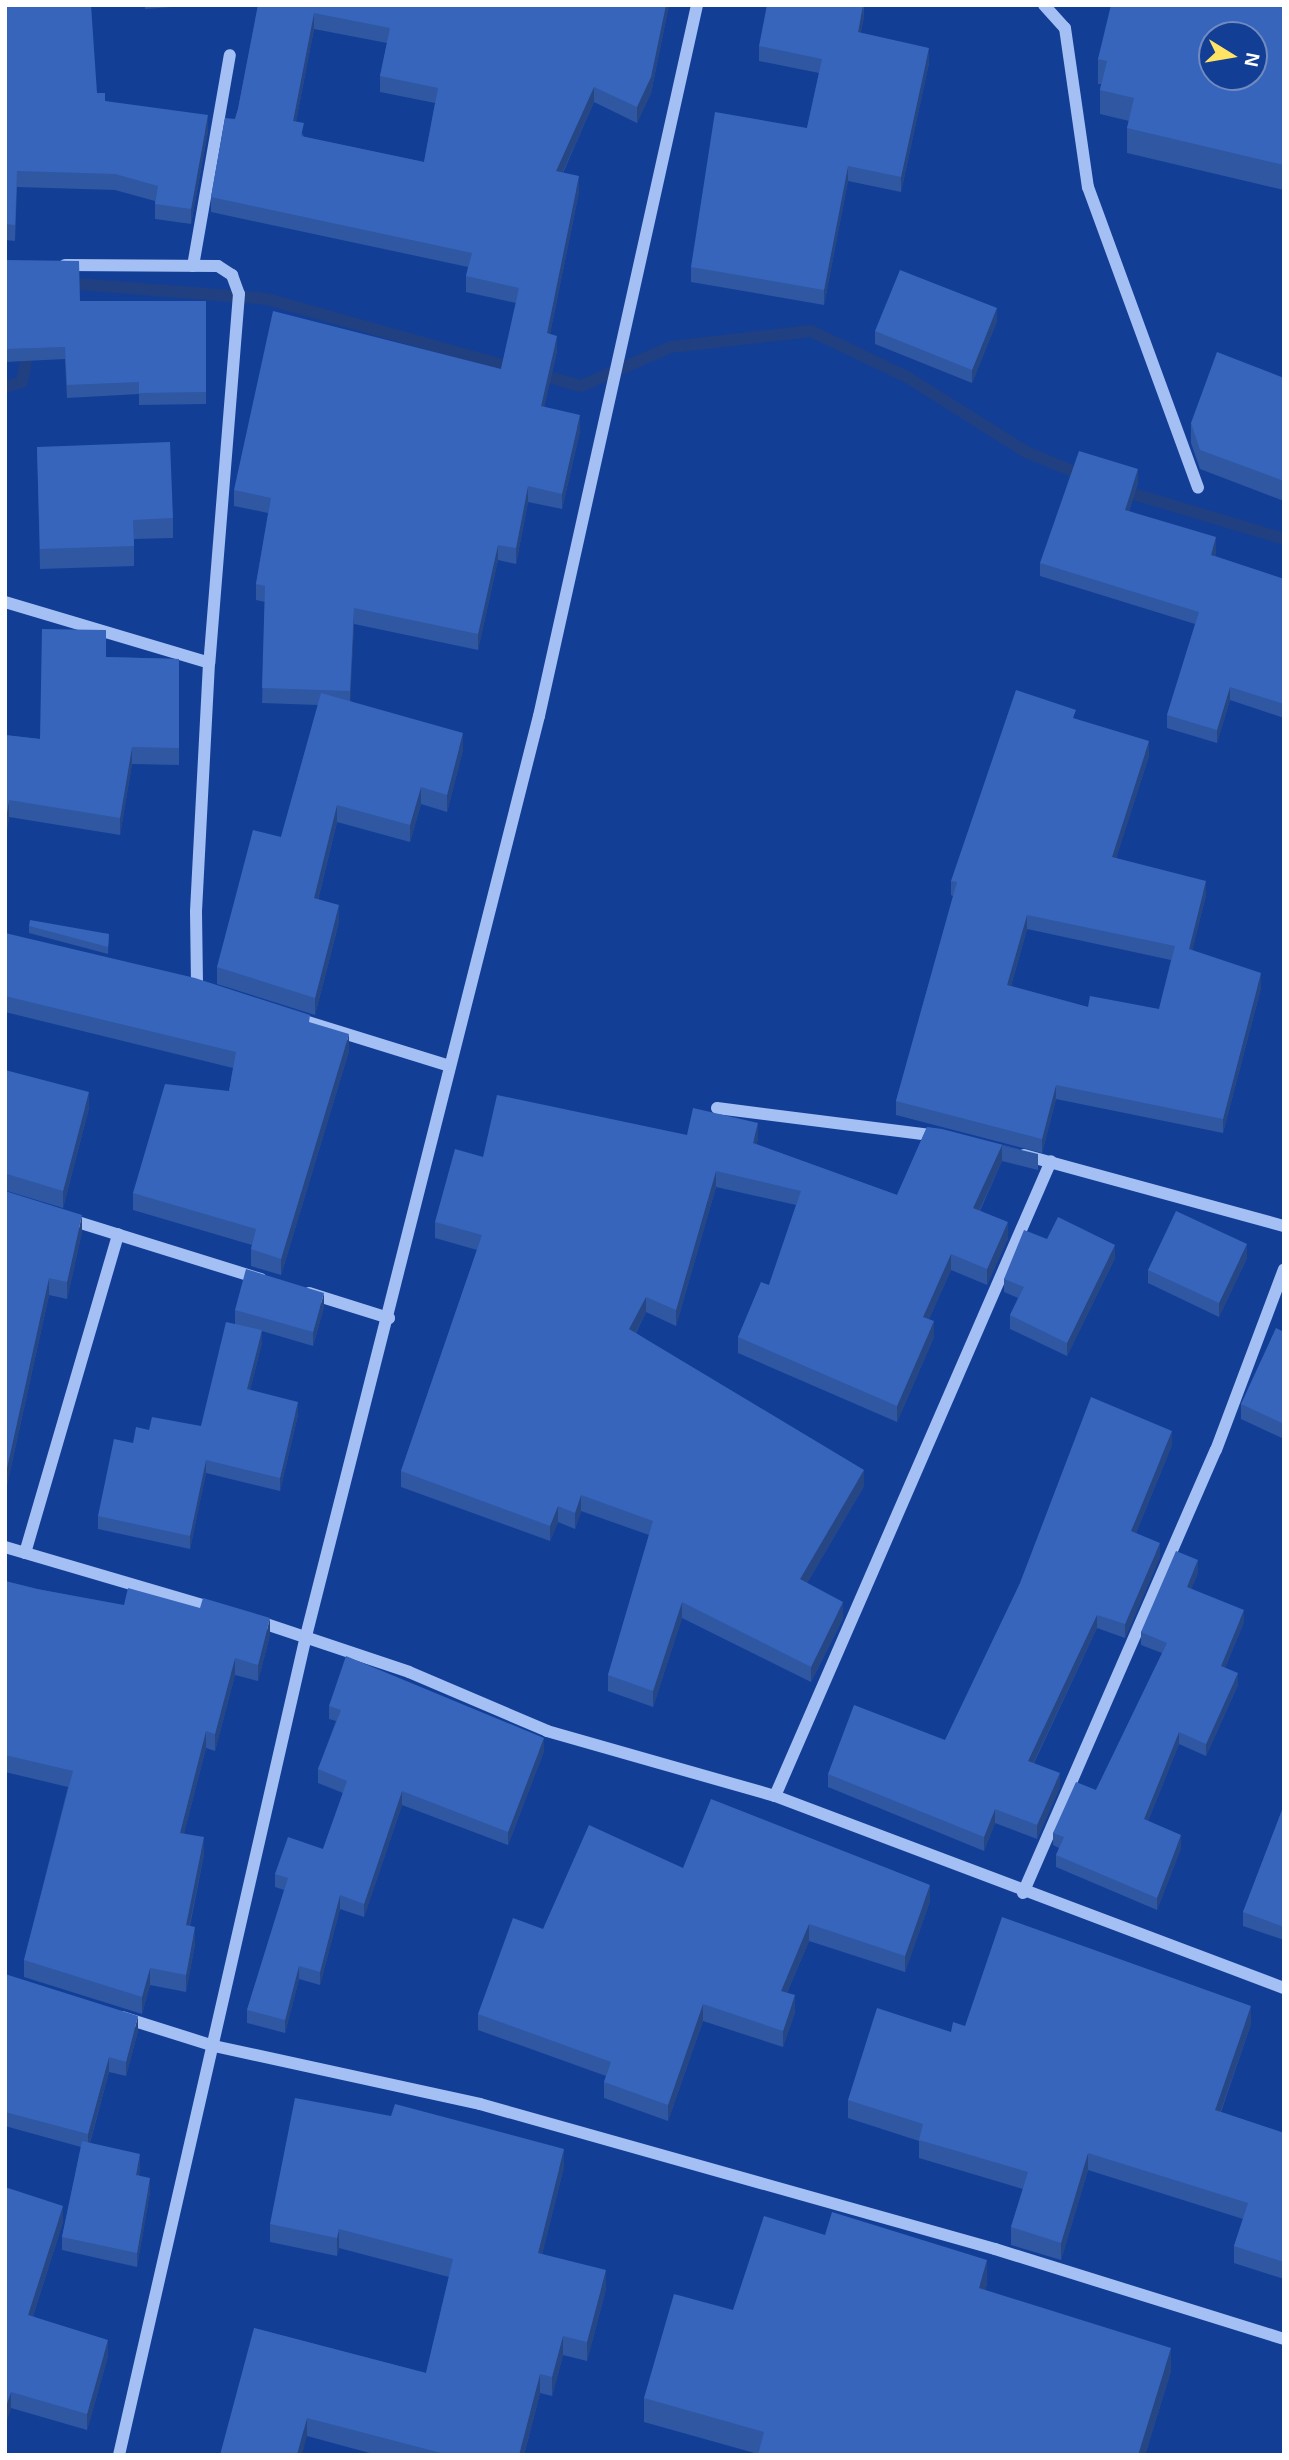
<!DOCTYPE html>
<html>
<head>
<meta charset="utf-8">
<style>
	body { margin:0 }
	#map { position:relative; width:1289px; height:2460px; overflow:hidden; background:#133e96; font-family:Helvetica,sans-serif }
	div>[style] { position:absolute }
	.stream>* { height:12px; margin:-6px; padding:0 6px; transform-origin:6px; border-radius:6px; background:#204082 }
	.minor>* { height:12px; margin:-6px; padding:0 6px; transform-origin:6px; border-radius:6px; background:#a3bff3 }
	.wall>* { inset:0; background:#2f57a2 }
	.shaded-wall>* { inset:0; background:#264784 }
	.building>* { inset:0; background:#3765bc }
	span { translate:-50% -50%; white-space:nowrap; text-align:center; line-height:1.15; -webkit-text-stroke:5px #133e96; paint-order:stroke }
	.frame { position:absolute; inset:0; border:7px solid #fff; pointer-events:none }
	.north { position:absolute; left:1198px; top:21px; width:70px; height:70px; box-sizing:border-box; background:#133e96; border:2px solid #718bc0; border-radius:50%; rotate:101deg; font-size:19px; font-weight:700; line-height:28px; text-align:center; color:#fff }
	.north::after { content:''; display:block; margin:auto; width:24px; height:32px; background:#ffe365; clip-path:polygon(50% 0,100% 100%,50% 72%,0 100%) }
</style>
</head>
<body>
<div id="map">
	<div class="stream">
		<i style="left:65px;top:283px;width:203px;rotate:4.5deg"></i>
		<i style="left:267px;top:299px;width:259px;rotate:15.7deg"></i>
		<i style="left:537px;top:374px;width:46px;rotate:15.3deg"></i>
		<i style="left:581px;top:386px;width:98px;rotate:-23.4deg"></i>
		<i style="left:671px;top:347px;width:141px;rotate:-6.5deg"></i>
		<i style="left:811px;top:331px;width:106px;rotate:25.6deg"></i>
		<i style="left:907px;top:377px;width:141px;rotate:32.2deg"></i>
		<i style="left:1026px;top:452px;width:66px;rotate:22.3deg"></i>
		<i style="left:5px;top:387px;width:18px;rotate:-16deg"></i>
		<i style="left:22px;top:382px;width:38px;rotate:-79deg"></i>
		<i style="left:1120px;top:490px;width:171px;rotate:16.6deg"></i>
	</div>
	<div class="minor">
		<i style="left:1044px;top:5px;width:31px;rotate:48deg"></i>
		<i style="left:1065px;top:28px;width:161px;rotate:81.8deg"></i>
		<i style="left:1088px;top:187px;width:320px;rotate:69.9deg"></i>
		<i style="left:65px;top:265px;width:153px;rotate:0.4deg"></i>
		<i style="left:218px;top:266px;width:17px;rotate:33deg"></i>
		<i style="left:232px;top:275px;width:20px;rotate:70deg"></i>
		<i style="left:239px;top:294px;width:370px;rotate:94.6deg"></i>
		<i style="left:209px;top:663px;width:249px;rotate:93deg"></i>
		<i style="left:196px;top:912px;width:75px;rotate:89.2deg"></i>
		<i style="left:197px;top:987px;width:7px;rotate:16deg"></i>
		<i style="left:193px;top:266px;width:214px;rotate:-80.1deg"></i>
		<i style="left:5px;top:602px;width:213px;rotate:16.6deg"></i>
		<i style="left:295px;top:1018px;width:162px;rotate:17.2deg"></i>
		<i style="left:717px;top:1108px;width:223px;rotate:7.2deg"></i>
		<i style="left:1024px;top:1155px;width:270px;rotate:15.3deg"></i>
		<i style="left:68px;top:1219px;width:202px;rotate:17.3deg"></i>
		<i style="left:309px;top:1293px;width:84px;rotate:17.4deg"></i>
		<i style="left:5px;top:1547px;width:220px;rotate:16.4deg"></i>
		<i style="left:25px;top:1553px;width:332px;rotate:-73.7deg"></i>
		<i style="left:257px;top:1621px;width:160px;rotate:18.5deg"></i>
		<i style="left:409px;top:1672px;width:150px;rotate:23.1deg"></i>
		<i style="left:547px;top:1731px;width:237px;rotate:15.9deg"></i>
		<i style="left:775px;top:1796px;width:544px;rotate:20.67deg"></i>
		<i style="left:775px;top:1796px;width:692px;rotate:-66.51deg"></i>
		<i style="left:1023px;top:1893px;width:483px;rotate:-66.5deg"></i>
		<i style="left:1216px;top:1450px;width:193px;rotate:-69.4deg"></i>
		<i style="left:122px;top:2017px;width:96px;rotate:17.5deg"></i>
		<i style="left:214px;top:2046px;width:272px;rotate:12.3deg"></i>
		<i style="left:480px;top:2104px;width:535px;rotate:15.72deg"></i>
		<i style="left:995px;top:2249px;width:303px;rotate:17.3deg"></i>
		<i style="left:119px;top:2455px;width:840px;rotate:-77.14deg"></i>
		<i style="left:306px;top:1636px;width:949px;rotate:-75.79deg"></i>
		<i style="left:539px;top:716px;width:728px;rotate:-77.47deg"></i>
	</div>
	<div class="wall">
		<i style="clip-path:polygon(5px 5px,105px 101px,208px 131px,191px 224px,155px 219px,155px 201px,115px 190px,17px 187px,15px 241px,5px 240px)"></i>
		<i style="clip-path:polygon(145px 5px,199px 5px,145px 9px)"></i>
		<i style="clip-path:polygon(evenodd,258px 5px,669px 5px,651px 93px,637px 123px,594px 102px,563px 173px,579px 192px,550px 334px,557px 351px,544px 407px,580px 431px,562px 509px,528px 502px,516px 564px,498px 560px,478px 650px,354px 624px,350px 701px,463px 750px,447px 812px,421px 804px,410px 842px,337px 822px,318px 900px,339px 922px,315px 1015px,217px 984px,217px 967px,281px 837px,318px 705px,262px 703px,265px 602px,256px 600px,256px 584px,268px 513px,234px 506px,234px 490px,501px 369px,516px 303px,466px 292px,466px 276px,468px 267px,211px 212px,211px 197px,238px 109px,258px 5px,314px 29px,387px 43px,380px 76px,380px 92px,435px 103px,424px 162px,304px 137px,296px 121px,314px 29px)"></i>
		<i style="clip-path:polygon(864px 5px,864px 17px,860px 33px,929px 63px,901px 192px,848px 181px,824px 305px,691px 282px,691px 267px,807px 128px,819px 73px,759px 61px,759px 46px)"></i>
		<i style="clip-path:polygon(1284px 5px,1284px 190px,1127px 153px,1127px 128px,1129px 121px,1100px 114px,1100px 90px,1101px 84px,1098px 84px,1098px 59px)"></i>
		<i style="clip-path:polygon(5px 260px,80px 301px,206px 301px,206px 404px,139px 405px,139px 394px,67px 398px,65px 359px,5px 362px)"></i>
		<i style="clip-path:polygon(997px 321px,972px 383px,875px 344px,875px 331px)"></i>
		<i style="clip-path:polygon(1284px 378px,1284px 501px,1200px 469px,1191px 443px,1191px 423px)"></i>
		<i style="clip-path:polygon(37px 447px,173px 518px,173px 538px,134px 539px,134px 566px,40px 569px)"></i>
		<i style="clip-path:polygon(1138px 483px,1129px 511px,1216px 551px,1215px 556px,1284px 579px,1284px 718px,1230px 700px,1217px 743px,1167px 728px,1167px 715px,1195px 624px,1040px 576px,1040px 563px)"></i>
		<i style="clip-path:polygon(106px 657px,179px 659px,179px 765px,132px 764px,120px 835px,9px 817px,5px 843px,5px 735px,40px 739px)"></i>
		<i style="clip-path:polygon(evenodd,1076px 719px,1149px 756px,1116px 858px,1206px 895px,1192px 950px,1261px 988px,1223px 1133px,1056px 1099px,1042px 1153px,896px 1115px,896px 1101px,953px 896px,951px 895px,951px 881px,1076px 719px,1027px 929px,1171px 960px,1159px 1009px,1088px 1007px,1011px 986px,1027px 929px)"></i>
		<i style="clip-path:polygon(29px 926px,109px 934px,108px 954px,29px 933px)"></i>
		<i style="clip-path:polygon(5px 933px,310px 1023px,349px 1051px,281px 1275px,251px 1266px,251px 1249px,252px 1245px,133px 1210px,133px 1193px,229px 1091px,233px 1068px,5px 1012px)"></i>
		<i style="clip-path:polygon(5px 1070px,89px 1108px,63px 1208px,7px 1191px,6px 1191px,82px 1232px,67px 1299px,49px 1295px,5px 1494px)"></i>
		<i style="clip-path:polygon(927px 1127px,1038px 1154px,1038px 1170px,1002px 1161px,980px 1211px,1008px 1238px,987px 1285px,951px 1270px,929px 1319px,934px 1337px,897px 1422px,738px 1353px,738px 1337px,769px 1285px,796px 1205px,716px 1187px,676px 1326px,646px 1312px,636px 1333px,864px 1486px,807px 1583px,843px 1618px,811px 1682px,682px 1618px,653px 1707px,608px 1691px,608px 1675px,649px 1535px,581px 1511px,575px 1529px,558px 1522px,550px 1541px,401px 1487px,401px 1471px,477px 1250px,435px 1238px,435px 1222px,483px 1157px,687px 1135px,758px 1139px,756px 1144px,897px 1195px)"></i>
		<i style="clip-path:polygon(1047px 1239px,1115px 1258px,1067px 1356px,1010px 1329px,1010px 1315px,1018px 1298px,1004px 1292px,1004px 1279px)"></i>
		<i style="clip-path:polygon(1247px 1258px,1219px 1317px,1148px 1283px,1148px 1270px)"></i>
		<i style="clip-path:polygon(324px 1307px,313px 1346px,262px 1331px,262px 1343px,250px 1390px,298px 1415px,280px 1491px,206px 1473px,190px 1549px,98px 1529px,98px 1516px,133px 1443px,149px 1430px,201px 1426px,235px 1324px,235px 1310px)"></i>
		<i style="clip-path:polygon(1284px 1332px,1284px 1439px,1241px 1419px,1241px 1404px)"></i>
		<i style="clip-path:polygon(1172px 1445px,1136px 1533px,1160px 1557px,1125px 1638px,1097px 1628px,1034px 1763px,1060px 1787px,1037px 1839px,995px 1823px,984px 1851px,828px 1787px,828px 1774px,945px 1740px)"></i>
		<i style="clip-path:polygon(1198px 1573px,1191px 1589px,1244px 1622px,1225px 1668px,1238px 1685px,1206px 1756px,1179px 1744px,1148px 1821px,1181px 1848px,1157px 1910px,1056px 1867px,1056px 1855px,1059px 1848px,1053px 1845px,1053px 1833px,1096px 1790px,1162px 1653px,1141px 1645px,1141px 1632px)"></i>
		<i style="clip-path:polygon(5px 1581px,37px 1589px,270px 1635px,258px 1681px,235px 1675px,215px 1751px,206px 1748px,184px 1833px,204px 1854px,190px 1926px,195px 1944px,186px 1992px,150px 1985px,142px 2014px,24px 1977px,24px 1960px,68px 1787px,5px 1772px)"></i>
		<i style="clip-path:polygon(329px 1706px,544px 1751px,508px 1845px,402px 1805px,364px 1917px,340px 1909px,320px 1985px,299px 1979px,285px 2033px,247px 2023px,247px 2010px,284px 1890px,275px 1887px,275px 1874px,323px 1849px,343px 1793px,318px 1783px,318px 1769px,336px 1721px,329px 1719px)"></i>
		<i style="clip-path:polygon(1284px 1805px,1284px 1940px,1243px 1926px,1243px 1912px)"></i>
		<i style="clip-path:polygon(683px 1868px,930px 1901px,905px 1972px,809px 1941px,787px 1993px,795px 2012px,783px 2047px,703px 2021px,668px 2121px,604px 2098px,604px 2082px,606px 2076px,478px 2030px,478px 2014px,543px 1929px)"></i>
		<i style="clip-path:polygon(5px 1974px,138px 2031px,126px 2076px,109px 2072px,90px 2143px,140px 2168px,139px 2175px,150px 2192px,137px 2267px,62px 2250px,62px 2237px,81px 2147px,5px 2126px)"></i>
		<i style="clip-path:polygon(1251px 2024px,1221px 2112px,1284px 2133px,1284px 2279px,1234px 2263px,1234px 2246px,1243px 2219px,1088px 2170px,1061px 2260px,1011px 2245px,1011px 2227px,1023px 2189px,919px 2158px,919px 2141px,848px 2118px,848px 2100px,951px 2032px,965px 2026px)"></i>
		<i style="clip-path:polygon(564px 2167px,542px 2254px,606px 2289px,587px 2361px,563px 2355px,552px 2396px,540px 2393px,524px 2455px,377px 2455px,307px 2436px,254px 2328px,426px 2373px,449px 2277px,339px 2248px,337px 2256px,270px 2242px,270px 2224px)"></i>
		<i style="clip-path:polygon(5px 2187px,63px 2222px,33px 2316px,108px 2356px,87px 2430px,11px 2408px)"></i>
		<i style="clip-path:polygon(987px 2284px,985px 2290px,1171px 2371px,1145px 2455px,758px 2455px,758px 2454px,644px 2422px,644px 2398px,733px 2310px)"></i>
	</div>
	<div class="shaded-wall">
		<i style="clip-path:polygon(666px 5px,669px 5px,651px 93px,637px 123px,637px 107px)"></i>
		<i style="clip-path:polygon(863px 5px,864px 17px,858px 47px,858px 32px)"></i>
		<i style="clip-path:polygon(314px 13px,314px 29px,293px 136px,293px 121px)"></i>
		<i style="clip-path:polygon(929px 48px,929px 63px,901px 192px,901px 177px)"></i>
		<i style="clip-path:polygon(594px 87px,594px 102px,556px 187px,556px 171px)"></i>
		<i style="clip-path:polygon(208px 115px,208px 131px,191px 224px,191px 209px)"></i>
		<i style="clip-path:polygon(848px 166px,848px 181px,824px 305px,824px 290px)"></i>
		<i style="clip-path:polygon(579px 176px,579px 192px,547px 349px,547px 333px)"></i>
		<i style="clip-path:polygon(997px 308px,997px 321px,972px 383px,972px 370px)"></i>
		<i style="clip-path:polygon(557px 336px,557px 351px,541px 422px,541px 406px)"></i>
		<i style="clip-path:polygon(580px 415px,580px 431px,562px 509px,562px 494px)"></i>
		<i style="clip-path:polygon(1138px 469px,1138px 483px,1125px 523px,1125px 510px)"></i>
		<i style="clip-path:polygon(528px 486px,528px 502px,516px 564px,516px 548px)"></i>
		<i style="clip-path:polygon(1216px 537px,1216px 551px,1211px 568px,1211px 555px)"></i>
		<i style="clip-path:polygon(498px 545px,498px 560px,478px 650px,478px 634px)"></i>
		<i style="clip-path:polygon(354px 608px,354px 624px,350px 706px,350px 691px)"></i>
		<i style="clip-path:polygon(1230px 687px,1230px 700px,1217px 743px,1217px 730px)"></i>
		<i style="clip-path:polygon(463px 733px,463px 750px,447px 812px,447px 795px)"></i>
		<i style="clip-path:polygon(1149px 741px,1149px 756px,1112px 871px,1112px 857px)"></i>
		<i style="clip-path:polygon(132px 747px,132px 764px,120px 835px,120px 818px)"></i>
		<i style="clip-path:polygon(421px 787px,421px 804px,410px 842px,410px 825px)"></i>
		<i style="clip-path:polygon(9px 800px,9px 817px,5px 843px,5px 826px)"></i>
		<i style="clip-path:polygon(337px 805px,337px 822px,314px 915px,314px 898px)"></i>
		<i style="clip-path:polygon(1206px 881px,1206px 895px,1189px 964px,1189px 949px)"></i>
		<i style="clip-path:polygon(339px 905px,339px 922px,315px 1015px,315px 998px)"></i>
		<i style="clip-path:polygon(1027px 915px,1027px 929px,1007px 999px,1007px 985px)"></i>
		<i style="clip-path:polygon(1261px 973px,1261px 988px,1223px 1133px,1223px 1119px)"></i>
		<i style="clip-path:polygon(349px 1034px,349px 1051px,281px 1275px,281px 1259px)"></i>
		<i style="clip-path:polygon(1056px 1085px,1056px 1099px,1042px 1153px,1042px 1139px)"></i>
		<i style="clip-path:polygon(89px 1092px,89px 1108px,63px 1208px,63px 1191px)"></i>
		<i style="clip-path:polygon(758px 1123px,758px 1139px,753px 1159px,753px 1143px)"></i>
		<i style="clip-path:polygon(1002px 1145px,1002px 1161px,973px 1224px,973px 1208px)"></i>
		<i style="clip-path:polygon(716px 1171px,716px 1187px,676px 1326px,676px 1310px)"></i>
		<i style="clip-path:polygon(7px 1174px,7px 1191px,5px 1192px,5px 1175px)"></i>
		<i style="clip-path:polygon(82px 1215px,82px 1232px,67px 1299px,67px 1282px)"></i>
		<i style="clip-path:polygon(1008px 1222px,1008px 1238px,987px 1285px,987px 1269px)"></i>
		<i style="clip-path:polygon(1247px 1244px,1247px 1258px,1219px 1317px,1219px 1303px)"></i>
		<i style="clip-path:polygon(1115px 1245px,1115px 1258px,1067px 1356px,1067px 1343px)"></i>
		<i style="clip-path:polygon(951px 1254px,951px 1270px,923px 1333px,923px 1317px)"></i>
		<i style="clip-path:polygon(49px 1278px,49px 1295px,5px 1494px,5px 1477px)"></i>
		<i style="clip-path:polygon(324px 1293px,324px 1307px,313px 1346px,313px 1332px)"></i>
		<i style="clip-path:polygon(646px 1297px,646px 1312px,629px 1345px,629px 1329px)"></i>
		<i style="clip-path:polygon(934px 1321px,934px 1337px,897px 1422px,897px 1406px)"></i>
		<i style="clip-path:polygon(262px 1330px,262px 1343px,247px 1402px,247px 1389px)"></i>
		<i style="clip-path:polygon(298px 1402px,298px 1415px,280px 1491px,280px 1478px)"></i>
		<i style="clip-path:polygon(1172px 1431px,1172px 1445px,1131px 1545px,1131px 1531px)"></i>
		<i style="clip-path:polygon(206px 1460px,206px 1473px,190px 1549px,190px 1536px)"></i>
		<i style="clip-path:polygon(864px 1470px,864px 1486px,800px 1595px,800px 1579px)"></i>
		<i style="clip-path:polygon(581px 1495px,581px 1511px,575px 1529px,575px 1513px)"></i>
		<i style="clip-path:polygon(558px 1506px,558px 1522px,550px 1541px,550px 1526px)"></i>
		<i style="clip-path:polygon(1160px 1543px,1160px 1557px,1125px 1638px,1125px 1624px)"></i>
		<i style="clip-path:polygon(1198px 1560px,1198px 1573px,1187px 1599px,1187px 1587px)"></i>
		<i style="clip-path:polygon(682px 1602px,682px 1618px,653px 1707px,653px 1691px)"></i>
		<i style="clip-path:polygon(843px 1602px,843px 1618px,811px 1682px,811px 1667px)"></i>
		<i style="clip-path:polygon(1244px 1610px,1244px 1622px,1221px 1678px,1221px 1666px)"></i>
		<i style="clip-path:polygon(1097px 1615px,1097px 1628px,1028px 1774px,1028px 1761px)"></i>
		<i style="clip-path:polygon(270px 1618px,270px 1635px,258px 1681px,258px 1665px)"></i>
		<i style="clip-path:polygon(235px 1658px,235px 1675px,215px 1751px,215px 1734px)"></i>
		<i style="clip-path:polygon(1238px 1673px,1238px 1685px,1206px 1756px,1206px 1744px)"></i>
		<i style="clip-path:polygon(206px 1731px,206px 1748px,180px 1849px,180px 1833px)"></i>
		<i style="clip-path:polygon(1179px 1732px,1179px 1744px,1144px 1831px,1144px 1819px)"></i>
		<i style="clip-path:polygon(544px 1738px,544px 1751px,508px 1845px,508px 1832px)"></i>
		<i style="clip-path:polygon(1060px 1773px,1060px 1787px,1037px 1839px,1037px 1825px)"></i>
		<i style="clip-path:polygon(402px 1791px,402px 1805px,364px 1917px,364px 1904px)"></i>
		<i style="clip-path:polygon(995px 1809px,995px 1823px,984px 1851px,984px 1837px)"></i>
		<i style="clip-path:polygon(1181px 1835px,1181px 1848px,1157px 1910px,1157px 1898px)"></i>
		<i style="clip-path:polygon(204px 1837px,204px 1854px,186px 1942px,186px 1925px)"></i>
		<i style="clip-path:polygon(930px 1885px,930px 1901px,905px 1972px,905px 1956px)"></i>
		<i style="clip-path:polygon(340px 1895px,340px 1909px,320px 1985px,320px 1972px)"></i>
		<i style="clip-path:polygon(809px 1924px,809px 1941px,781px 2007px,781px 1991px)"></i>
		<i style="clip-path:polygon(195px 1927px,195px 1944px,186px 1992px,186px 1975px)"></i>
		<i style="clip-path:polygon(299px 1966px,299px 1979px,285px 2033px,285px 2020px)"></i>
		<i style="clip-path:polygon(150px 1968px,150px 1985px,142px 2014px,142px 1997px)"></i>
		<i style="clip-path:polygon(795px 1995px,795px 2012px,783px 2047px,783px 2031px)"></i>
		<i style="clip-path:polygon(703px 2004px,703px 2021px,668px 2121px,668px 2105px)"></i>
		<i style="clip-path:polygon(1251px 2006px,1251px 2024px,1215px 2127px,1215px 2110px)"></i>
		<i style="clip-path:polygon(138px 2016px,138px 2031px,126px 2076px,126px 2062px)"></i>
		<i style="clip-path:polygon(109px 2057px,109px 2072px,88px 2149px,88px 2134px)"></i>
		<i style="clip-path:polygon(564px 2149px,564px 2167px,538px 2271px,538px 2253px)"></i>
		<i style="clip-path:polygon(1088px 2153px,1088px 2170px,1061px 2260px,1061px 2243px)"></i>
		<i style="clip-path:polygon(140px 2154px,140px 2168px,136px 2188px,136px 2175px)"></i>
		<i style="clip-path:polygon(150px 2178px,150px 2192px,137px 2267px,137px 2253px)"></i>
		<i style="clip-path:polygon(63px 2206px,63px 2222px,28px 2331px,28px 2315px)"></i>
		<i style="clip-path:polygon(339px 2229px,339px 2248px,337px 2256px,337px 2238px)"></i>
		<i style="clip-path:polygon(987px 2260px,987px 2284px,979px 2311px,979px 2288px)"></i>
		<i style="clip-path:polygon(606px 2270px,606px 2289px,587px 2361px,587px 2342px)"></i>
		<i style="clip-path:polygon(563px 2336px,563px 2355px,552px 2396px,552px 2377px)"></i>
		<i style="clip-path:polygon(108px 2340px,108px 2356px,87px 2430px,87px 2414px)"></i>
		<i style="clip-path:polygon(1171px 2348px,1171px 2371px,1145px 2455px,1138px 2455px)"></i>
		<i style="clip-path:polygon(540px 2374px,540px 2393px,524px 2455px,519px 2455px)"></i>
		<i style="clip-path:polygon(11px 2392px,11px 2408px,5px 2427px,5px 2410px)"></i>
		<i style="clip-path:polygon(307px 2418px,307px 2436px,302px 2455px,297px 2455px)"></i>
	</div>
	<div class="building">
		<i style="clip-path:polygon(5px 5px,91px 5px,97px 93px,105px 93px,105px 101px,208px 115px,191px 209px,155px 204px,158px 186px,115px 174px,17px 171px,15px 225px,5px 224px)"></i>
		<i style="clip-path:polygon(evenodd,258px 5px,666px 5px,651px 77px,637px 107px,594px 87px,556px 171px,579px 176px,547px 333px,557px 336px,541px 406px,580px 415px,562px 494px,528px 486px,516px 548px,498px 545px,478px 634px,354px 608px,350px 691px,262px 688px,265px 586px,256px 584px,271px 498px,234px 490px,273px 311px,501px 369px,519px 288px,466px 276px,472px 253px,211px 197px,225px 118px,235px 119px,238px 109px,258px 5px,314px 13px,390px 28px,380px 76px,438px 88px,424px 162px,301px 136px,304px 123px,293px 121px,314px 13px)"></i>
		<i style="clip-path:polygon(767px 5px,863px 5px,858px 32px,929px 48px,901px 177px,848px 166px,824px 290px,691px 267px,715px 112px,807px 128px,822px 59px,759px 46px)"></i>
		<i style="clip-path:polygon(evenodd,1111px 5px,1284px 5px,1284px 165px,1127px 128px,1134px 98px,1100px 90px,1107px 61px,1098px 59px,1111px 5px,1212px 35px,1254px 35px,1254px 77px,1212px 77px,1212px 35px)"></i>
		<i style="clip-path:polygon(5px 260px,79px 261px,80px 301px,206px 301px,206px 392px,139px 393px,139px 382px,67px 385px,65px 347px,5px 349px)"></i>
		<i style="clip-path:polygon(900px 270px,997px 308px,972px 370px,875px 331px)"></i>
		<i style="clip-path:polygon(1217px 352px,1284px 378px,1284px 481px,1200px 450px,1191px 423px)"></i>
		<i style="clip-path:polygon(170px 442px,173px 518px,133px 520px,134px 546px,40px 549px,37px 447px)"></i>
		<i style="clip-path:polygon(1079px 451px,1138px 469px,1125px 510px,1216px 537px,1211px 555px,1284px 579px,1284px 704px,1230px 687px,1217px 730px,1167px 715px,1199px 612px,1040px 563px)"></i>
		<i style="clip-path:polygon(42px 629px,106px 630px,106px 657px,179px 659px,179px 748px,132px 747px,120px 818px,9px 800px,5px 826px,5px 735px,40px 739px)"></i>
		<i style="clip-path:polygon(evenodd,1016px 690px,1076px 710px,1073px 718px,1149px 741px,1112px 857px,1206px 881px,1189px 949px,1261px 973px,1223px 1119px,1056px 1085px,1042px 1139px,896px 1101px,957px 882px,951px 881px,1016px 690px,1027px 915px,1175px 946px,1159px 1009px,1090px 996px,1088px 1007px,1007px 985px,1027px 915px)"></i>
		<i style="clip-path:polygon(321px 693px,463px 733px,447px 795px,421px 787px,410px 825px,337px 805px,314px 898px,339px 905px,315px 998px,217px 967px,253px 830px,281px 837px)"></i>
		<i style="clip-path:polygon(30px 920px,109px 934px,108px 947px,29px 926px)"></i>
		<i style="clip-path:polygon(5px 933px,195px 978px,310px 1015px,309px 1022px,349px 1034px,281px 1259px,251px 1249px,256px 1229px,133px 1193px,165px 1084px,229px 1091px,236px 1052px,5px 996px)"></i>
		<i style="clip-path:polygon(5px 1070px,89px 1092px,63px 1191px,7px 1174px,5px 1175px)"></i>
		<i style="clip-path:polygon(497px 1095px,687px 1135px,693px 1108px,758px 1123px,753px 1143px,897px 1195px,927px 1127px,942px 1129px,1038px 1154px,1002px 1145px,973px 1208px,1008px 1222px,987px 1269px,951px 1254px,923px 1317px,934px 1321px,897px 1406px,738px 1337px,761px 1282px,769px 1285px,801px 1191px,716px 1171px,676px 1310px,646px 1297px,629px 1329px,864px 1470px,800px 1579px,843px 1602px,811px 1667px,682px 1602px,653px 1691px,608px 1675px,653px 1521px,581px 1495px,575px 1513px,558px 1506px,550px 1526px,401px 1471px,482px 1235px,435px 1222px,455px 1149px,483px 1157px)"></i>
		<i style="clip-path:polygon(5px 1191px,82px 1215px,67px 1282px,49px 1278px,5px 1477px)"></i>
		<i style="clip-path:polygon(1176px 1211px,1247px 1244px,1219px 1303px,1148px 1270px)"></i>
		<i style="clip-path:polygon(1058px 1217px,1115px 1245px,1067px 1343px,1010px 1315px,1024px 1287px,1004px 1279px,1024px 1230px,1047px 1239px)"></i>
		<i style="clip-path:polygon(246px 1269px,324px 1293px,313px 1332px,235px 1310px)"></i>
		<i style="clip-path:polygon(226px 1322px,262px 1330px,247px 1389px,298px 1402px,280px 1478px,206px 1460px,190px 1536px,98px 1516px,114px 1439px,133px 1443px,136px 1427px,149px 1430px,152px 1417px,201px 1426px)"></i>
		<i style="clip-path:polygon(1276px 1328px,1284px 1332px,1284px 1424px,1241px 1404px)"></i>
		<i style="clip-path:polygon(1091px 1397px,1172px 1431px,1131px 1531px,1160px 1543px,1125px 1624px,1097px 1615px,1028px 1761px,1060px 1773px,1037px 1825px,995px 1809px,984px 1837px,828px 1774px,854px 1705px,945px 1740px,1020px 1583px)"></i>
		<i style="clip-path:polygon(1176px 1551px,1198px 1560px,1187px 1587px,1244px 1610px,1221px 1666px,1238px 1673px,1206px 1744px,1179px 1732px,1144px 1819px,1181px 1835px,1157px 1898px,1056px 1855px,1064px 1837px,1053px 1833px,1076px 1782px,1096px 1790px,1167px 1643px,1141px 1632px)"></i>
		<i style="clip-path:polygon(5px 1581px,37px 1589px,124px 1605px,128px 1588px,200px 1608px,203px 1598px,270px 1618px,258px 1665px,235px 1658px,215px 1734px,206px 1731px,180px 1833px,204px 1837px,186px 1925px,195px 1927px,186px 1975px,150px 1968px,142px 1997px,24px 1960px,73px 1771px,5px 1755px)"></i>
		<i style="clip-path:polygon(346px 1656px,544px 1738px,508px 1832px,402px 1791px,364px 1904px,340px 1895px,320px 1972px,299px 1966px,285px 2020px,247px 2010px,288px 1878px,275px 1874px,288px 1837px,323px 1849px,347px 1781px,318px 1769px,341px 1710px,329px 1706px)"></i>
		<i style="clip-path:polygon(711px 1799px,930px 1885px,905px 1956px,809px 1924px,781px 1991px,795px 1995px,783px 2031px,703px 2004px,668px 2105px,604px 2082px,611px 2062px,478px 2014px,513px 1918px,543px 1929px,589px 1825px,683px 1868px)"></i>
		<i style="clip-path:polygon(1284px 1805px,1284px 1927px,1243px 1912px)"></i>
		<i style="clip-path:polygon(1002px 1917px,1251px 2006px,1215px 2110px,1284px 2133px,1284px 2262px,1234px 2246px,1248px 2203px,1088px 2153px,1061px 2243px,1011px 2227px,1028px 2172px,919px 2140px,923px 2124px,848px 2100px,877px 2008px,951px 2032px,953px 2022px,965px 2026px)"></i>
		<i style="clip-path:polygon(5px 1974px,138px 2016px,126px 2062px,109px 2057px,88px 2134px,5px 2112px)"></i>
		<i style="clip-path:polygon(295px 2098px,391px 2116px,395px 2104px,564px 2149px,538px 2253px,606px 2270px,587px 2342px,563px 2336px,552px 2377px,540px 2374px,519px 2455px,449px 2455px,307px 2418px,297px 2455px,220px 2455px,254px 2328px,426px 2373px,453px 2259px,339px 2229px,337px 2238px,270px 2224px)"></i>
		<i style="clip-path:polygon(82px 2141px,140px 2154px,136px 2175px,150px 2178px,137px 2253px,62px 2237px)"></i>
		<i style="clip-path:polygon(5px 2187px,63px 2206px,28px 2315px,108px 2340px,87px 2414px,11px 2392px,5px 2410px)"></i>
		<i style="clip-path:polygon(832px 2212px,987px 2260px,979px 2288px,1171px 2348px,1138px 2455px,758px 2455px,764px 2432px,644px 2398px,674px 2294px,733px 2310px,764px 2216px,825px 2235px)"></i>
	</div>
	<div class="frame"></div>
	<div class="north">N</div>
</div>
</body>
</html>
